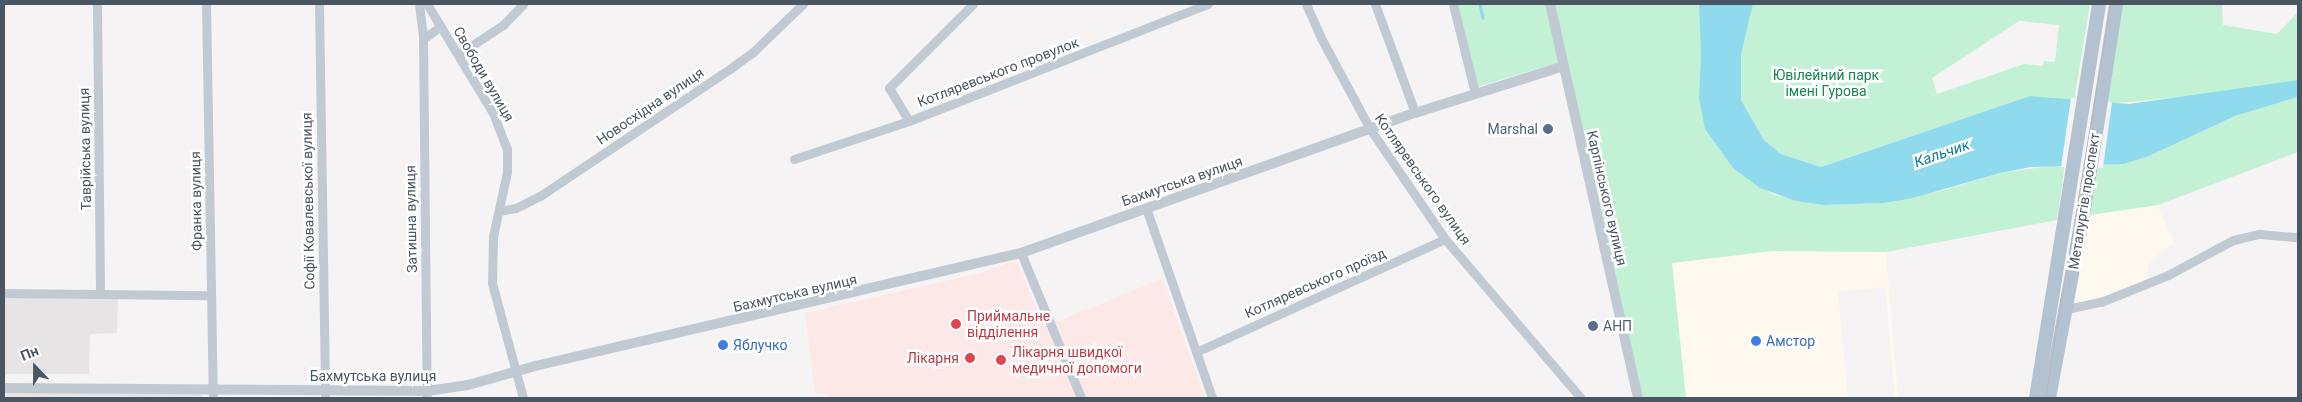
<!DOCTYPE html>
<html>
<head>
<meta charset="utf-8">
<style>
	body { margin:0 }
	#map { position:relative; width:2302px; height:402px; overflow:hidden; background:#f5f3f3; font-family:Roboto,sans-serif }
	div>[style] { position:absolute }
	.commercial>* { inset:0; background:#fdf9ef }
	.education>* { inset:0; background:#e6e4e5 }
	.medical>* { inset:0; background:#fce8e6 }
	.green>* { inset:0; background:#c3f1d5 }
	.water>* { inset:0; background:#90daee }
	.pier>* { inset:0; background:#f5f3f3 }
	.stream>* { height:2.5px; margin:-1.25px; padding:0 1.25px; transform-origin:1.25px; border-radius:1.25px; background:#90daee }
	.minor>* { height:9px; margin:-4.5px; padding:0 4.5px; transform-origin:4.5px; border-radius:4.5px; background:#c1cad2 }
	.tertiary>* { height:10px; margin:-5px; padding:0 5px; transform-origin:5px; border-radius:5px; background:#c1cad2 }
	.primary>* { height:14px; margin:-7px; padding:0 7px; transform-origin:7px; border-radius:7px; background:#b3c2d1 }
	.tram>* { height:1px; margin:-0.5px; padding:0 0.5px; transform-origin:0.5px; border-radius:0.5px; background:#b5b8bd }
	.dots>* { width:14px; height:14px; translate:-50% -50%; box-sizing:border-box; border:2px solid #fff; border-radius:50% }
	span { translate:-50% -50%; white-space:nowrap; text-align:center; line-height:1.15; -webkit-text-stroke:5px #fff; paint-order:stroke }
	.street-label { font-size:14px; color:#4a5661 }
	.park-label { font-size:14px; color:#17864f }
	.service-label { font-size:14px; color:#4e5e75 }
	.right { translate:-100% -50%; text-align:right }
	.left { translate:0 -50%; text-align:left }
	.health-label { font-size:14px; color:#be3a42 }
	.shop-label { font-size:14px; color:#366cbe }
	.water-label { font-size:15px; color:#0c7c9b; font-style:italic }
	.frame { position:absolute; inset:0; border:5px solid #4a5661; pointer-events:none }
	.north { position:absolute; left:10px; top:342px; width:50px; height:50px; -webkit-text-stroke:4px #fff; paint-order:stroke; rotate:338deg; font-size:14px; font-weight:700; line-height:20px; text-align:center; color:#4a5661 }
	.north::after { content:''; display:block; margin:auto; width:18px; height:22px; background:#4a5661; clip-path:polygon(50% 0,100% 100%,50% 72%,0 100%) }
</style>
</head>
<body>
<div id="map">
	<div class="commercial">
		<i style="clip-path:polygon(2158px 205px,2174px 243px,2148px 262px,2147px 281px,2074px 307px,2090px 215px)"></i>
		<i style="clip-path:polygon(1773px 251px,1886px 252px,1898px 398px,1895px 398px,1885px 287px,1838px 292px,1848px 398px,1686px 398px,1671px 263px)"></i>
	</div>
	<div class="education">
		<i style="clip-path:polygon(4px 297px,118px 298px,117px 333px,90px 334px,89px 374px,4px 374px)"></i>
		<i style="clip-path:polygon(4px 390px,202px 392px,202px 398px,4px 398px)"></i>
	</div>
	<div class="medical">
		<i style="clip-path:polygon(1016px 260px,1044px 327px,1162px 279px,1205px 398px,827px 398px,826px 393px,815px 393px,805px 313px,981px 273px)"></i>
	</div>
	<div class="green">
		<i style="clip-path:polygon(1453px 4px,1547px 4px,1560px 62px,1474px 88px)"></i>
		<i style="clip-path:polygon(1554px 4px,1699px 4px,1705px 129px,1733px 168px,1774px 195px,1823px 205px,1884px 203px,1941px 191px,2000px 173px,2065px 164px,2057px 220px,1886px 252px,1773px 251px,1672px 263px,1686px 398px,1643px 398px)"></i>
		<i style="clip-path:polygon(evenodd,1753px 4px,2090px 4px,2074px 101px,2030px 96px,1821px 167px,1781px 154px,1764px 140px,1741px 100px,1741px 55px,1753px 4px,2019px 21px,2059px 25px,2055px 62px,2044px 61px,2043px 66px,2024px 64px,1937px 94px,1932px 78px,2019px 21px)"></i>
		<i style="clip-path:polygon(2123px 4px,2222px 4px,2223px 25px,2277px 34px,2298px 12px,2298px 80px,2224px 93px,2107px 104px)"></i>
		<i style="clip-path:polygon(2298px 97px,2298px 152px,2158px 205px,2090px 215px,2098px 166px,2149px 156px,2235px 116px)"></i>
	</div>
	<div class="water">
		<i style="clip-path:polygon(1699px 4px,1753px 4px,1741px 55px,1741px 100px,1764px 140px,1781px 154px,1821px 167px,2030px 96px,2129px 104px,2298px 80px,2298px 97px,2235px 116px,2149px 156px,2123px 164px,2031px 167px,2000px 173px,1913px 198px,1884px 203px,1823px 205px,1796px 201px,1760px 188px,1733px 168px,1705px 129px,1699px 98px,1701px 57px)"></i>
	</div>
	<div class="pier">
		<i style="clip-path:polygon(2071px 98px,2112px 102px,2103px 168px,2061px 167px)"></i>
	</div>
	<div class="stream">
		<i style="left:1480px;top:4px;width:14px;rotate:78deg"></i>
	</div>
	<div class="minor">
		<i style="left:97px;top:4px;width:290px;rotate:89.4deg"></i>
		<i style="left:206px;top:4px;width:394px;rotate:89deg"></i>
		<i style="left:319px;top:4px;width:394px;rotate:89.1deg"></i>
		<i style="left:419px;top:4px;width:35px;rotate:83deg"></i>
		<i style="left:423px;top:39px;width:22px;rotate:-36deg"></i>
		<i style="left:427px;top:4px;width:127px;rotate:58.8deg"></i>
		<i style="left:493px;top:113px;width:39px;rotate:69deg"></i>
		<i style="left:507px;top:149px;width:23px;rotate:90deg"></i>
		<i style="left:507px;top:172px;width:66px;rotate:102.3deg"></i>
		<i style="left:493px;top:236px;width:47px;rotate:91.2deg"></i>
		<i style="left:492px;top:283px;width:119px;rotate:74.9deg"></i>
		<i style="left:1306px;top:4px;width:37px;rotate:66deg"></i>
		<i style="left:1321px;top:38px;width:103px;rotate:61.7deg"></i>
		<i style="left:1370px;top:129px;width:133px;rotate:55.7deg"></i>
		<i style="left:1445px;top:239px;width:209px;rotate:49.5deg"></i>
		<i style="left:1375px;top:4px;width:116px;rotate:69.8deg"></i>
		<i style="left:1453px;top:4px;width:92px;rotate:76.1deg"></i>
		<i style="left:423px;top:39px;width:359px;rotate:89.4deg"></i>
		<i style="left:459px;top:54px;width:53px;rotate:-33.4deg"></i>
		<i style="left:503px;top:25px;width:29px;rotate:-46deg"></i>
		<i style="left:909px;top:121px;width:39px;rotate:-121deg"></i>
		<i style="left:889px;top:88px;width:119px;rotate:-45deg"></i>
		<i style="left:794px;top:159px;width:121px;rotate:-18.3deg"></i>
		<i style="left:909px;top:121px;width:321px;rotate:-21.4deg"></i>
		<i style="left:1146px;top:208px;width:201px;rotate:70.8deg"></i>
		<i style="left:499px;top:211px;width:17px;rotate:-10deg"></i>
		<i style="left:516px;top:208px;width:27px;rotate:-27deg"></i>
		<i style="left:540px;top:196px;width:230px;rotate:-33.8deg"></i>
		<i style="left:731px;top:68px;width:26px;rotate:-36deg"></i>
		<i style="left:752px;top:53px;width:71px;rotate:-43.9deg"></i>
		<i style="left:1021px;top:253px;width:157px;rotate:67.5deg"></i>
		<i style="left:4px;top:293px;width:207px;rotate:0.6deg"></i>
		<i style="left:2062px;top:310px;width:40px;rotate:-12deg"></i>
		<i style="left:2101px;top:302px;width:72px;rotate:-21.9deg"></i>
		<i style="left:2168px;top:275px;width:74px;rotate:-28.3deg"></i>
		<i style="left:2233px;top:240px;width:28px;rotate:-13deg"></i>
		<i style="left:2260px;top:234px;width:38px;rotate:5deg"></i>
		<i style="left:1196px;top:352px;width:273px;rotate:-24.4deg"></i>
	</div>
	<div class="tertiary">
		<i style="left:1550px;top:4px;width:404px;rotate:77.4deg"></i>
		<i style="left:4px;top:388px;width:423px;rotate:0.4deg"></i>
		<i style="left:427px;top:391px;width:41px;rotate:-8.3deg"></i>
		<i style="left:468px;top:385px;width:70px;rotate:-15.8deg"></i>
		<i style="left:535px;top:366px;width:499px;rotate:-13.1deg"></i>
		<i style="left:1021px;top:253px;width:418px;rotate:-19.6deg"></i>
		<i style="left:1415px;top:113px;width:156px;rotate:-17.5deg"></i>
	</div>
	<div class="primary">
		<i style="left:2036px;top:398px;width:399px;rotate:-80.9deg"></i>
		<i style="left:2049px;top:398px;width:198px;rotate:-79.5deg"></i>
		<i style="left:2085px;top:203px;width:201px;rotate:-81.1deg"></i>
	</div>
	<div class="tram">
		<i style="left:2045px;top:398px;width:399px;rotate:-80.6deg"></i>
	</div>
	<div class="dots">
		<i style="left:1548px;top:129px;background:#5c6f8a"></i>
		<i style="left:956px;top:324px;background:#e0444e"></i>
		<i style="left:1593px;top:326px;background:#5c6f8a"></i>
		<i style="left:1756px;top:341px;background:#3f7fe0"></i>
		<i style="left:723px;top:345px;background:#3f7fe0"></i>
		<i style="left:970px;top:358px;background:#e0444e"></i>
		<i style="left:1001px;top:360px;background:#e0444e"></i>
	</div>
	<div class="street-label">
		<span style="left:998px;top:72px;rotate:-21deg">Котляревського провулок</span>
		<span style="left:484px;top:74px;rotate:60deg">Свободи вулиця</span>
		<span style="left:650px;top:106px;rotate:-34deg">Новосхідна вулиця</span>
		<span style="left:85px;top:149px;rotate:-91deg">Таврійська вулиця</span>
		<span style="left:1423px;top:179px;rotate:55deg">Котляревського вулиця</span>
		<span style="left:1182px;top:181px;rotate:-19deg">Бахмутська вулиця</span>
		<span style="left:1607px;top:198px;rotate:77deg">Карпінського вулиця</span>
		<span style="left:196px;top:201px;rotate:-91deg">Франка вулиця</span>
		<span style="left:308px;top:201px;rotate:-91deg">Софії Ковалевської вулиця</span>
		<span style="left:2084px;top:201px;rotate:-81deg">Металургів проспект</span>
		<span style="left:411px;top:219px;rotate:-91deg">Затишна вулиця</span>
		<span style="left:1315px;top:283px;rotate:-24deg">Котляревського проїзд</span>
		<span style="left:795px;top:293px;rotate:-13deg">Бахмутська вулиця</span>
		<span style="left:373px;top:376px">Бахмутська вулиця</span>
	</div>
	<div class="park-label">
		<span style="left:1826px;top:83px">Ювілейний парк<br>імені Гурова</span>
	</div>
	<div class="service-label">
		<span class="right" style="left:1538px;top:129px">Marshal</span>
		<span class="left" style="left:1603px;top:326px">АНП</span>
	</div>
	<div class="health-label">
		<span class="left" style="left:967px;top:324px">Приймальне<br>відділення</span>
		<span class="left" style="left:1012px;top:360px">Лікарня швидкої<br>медичної допомоги</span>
		<span class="right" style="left:959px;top:358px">Лікарня</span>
	</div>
	<div class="shop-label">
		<span class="left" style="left:1766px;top:341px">Амстор</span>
		<span class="left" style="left:733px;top:345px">Яблучко</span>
	</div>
	<div class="water-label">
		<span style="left:1942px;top:154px;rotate:-19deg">Кальчик</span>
	</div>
	<div class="frame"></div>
	<div class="north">Пн</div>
</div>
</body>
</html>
